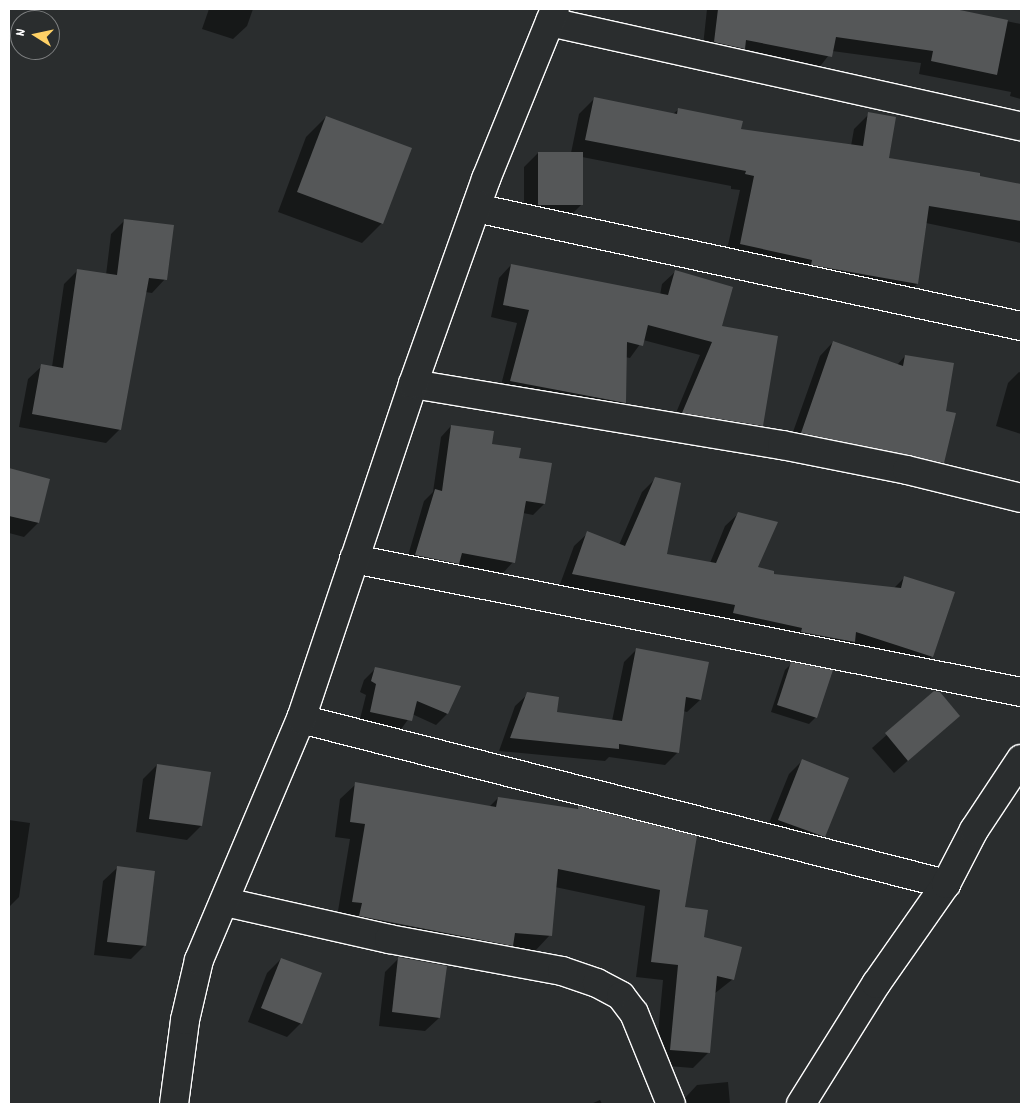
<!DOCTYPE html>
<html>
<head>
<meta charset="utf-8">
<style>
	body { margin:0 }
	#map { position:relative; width:1030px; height:1113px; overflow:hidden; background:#2a2d2e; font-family:Dekko,sans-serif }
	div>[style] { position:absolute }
	.shadow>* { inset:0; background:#0007 }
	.building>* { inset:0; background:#555758 }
	.roads { filter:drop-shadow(1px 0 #fff) drop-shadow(-1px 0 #fff) drop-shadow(0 1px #fff) drop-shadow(0 -1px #fff) }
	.street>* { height:28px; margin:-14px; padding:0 14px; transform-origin:14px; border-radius:14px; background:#2a2d2e }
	span { translate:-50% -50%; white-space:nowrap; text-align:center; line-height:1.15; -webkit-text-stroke:5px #2a2d2e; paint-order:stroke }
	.frame { position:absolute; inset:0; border:10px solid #fff; pointer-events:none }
	.north { position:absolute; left:10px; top:10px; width:50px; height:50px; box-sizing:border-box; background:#2a2d2e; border:1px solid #7f8182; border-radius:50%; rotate:280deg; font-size:14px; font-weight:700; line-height:20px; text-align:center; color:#fff }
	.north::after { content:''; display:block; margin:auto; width:18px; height:22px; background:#ffd166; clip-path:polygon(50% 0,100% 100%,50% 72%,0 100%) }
</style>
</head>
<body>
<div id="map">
	<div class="shadow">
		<i style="clip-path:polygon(209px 9px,253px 9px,247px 26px,233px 39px,202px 29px)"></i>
		<i style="clip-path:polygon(707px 9px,949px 9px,1021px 24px,1021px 99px,1010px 96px,1011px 92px,919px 74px,921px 63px,832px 51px,818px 69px,702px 55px)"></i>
		<i style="clip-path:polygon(595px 98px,673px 114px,679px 109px,740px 131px,851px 146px,854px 129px,869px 114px,888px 159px,1021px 186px,1021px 243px,926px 223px,917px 284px,902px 299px,725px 259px,740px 190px,731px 189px,731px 186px,582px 157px,582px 204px,568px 218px,524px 218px,524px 167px,538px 153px,571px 153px,579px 114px)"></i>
		<i style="clip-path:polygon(326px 117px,382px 223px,362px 243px,278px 212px,306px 137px)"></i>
		<i style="clip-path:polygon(125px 220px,165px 279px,152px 293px,145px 292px,120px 429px,106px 443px,19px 427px,28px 379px,42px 366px,52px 367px,64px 284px,78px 270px,106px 275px,111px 234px)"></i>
		<i style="clip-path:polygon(511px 265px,660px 295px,662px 284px,675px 272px,721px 327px,761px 425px,749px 438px,671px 425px,700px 355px,643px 340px,630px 358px,625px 357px,625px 403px,613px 415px,499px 393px,517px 323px,491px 317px,499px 278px)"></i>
		<i style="clip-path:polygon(833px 342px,897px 365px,905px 356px,945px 412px,943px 462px,929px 476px,788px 446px,820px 356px)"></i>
		<i style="clip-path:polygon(1019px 372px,1021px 373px,1021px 434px,996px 426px,1008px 383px)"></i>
		<i style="clip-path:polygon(451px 426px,491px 445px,544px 504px,533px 515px,523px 513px,513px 562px,503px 573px,457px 564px,447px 574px,405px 566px,424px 501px,433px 492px,441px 437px)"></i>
		<i style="clip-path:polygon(9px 469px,49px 480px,38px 523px,24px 537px,9px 533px)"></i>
		<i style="clip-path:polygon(655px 479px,665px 555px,710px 563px,725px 526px,739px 513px,756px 568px,772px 575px,894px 588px,905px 577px,932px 656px,919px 669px,721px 626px,722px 618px,559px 587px,574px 546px,588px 533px,619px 545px,642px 492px)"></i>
		<i style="clip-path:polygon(637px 649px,700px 700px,687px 712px,683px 711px,678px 752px,665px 765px,609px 757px,605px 761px,499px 751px,515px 706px,528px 694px,556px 713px,612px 721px,624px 662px)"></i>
		<i style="clip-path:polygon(792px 663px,816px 717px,809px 724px,771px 712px,785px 670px)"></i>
		<i style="clip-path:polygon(376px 668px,447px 714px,436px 725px,412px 714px,399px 732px,359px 723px,366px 695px,360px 692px,364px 680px)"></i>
		<i style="clip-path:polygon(935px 692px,958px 716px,894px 773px,872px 748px)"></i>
		<i style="clip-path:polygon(803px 760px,824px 836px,810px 850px,765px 833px,789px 774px)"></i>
		<i style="clip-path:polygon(157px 765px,201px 826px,187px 840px,136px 832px,143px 779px)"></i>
		<i style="clip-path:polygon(356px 784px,489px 807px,498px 798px,576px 810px,579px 807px,684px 908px,733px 979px,714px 994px,709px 1052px,693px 1068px,655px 1065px,663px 980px,636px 977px,645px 906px,555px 887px,550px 935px,535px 951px,337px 917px,350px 839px,335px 837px,340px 799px)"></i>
		<i style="clip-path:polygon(9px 820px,30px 823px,19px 897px,9px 907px)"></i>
		<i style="clip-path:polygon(117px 868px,145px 945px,131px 959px,94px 955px,103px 881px)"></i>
		<i style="clip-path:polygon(399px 958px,439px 1018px,425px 1031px,379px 1026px,385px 972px)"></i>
		<i style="clip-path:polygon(281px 959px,301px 1023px,287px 1037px,248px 1022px,267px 973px)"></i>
		<i style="clip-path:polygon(728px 1082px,730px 1104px,685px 1104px,685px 1098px,697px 1085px)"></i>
		<i style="clip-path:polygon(600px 1100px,602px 1104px,591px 1104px)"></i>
	</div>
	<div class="building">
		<i style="clip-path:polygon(718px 9px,955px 9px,1008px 20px,997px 75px,931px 61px,933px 51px,836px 37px,832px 57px,746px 40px,745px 49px,714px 42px)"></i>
		<i style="clip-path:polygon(594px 97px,677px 114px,678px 108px,743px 121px,741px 129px,863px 146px,868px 112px,896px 117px,889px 158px,980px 173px,980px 176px,1021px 184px,1021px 221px,929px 206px,918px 284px,811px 265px,812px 260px,740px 244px,754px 176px,745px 174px,746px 171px,585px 140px)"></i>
		<i style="clip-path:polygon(326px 116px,412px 148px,383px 224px,297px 192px)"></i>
		<i style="clip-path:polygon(538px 152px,583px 152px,583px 205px,538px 205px)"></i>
		<i style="clip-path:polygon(124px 219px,174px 225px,167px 280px,149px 278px,121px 430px,32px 414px,41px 364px,63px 368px,77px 269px,117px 275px)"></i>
		<i style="clip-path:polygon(511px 264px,668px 295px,675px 270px,733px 287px,722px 326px,778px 336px,763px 426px,682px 413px,712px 342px,648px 325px,643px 346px,627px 342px,626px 403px,510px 381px,529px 310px,503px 305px)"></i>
		<i style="clip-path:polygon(833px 341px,903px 366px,905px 355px,954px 363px,946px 411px,956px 413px,944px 463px,801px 433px)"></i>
		<i style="clip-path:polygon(451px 425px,494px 431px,492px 444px,521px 448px,519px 458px,552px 463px,545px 504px,526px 501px,515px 563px,462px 553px,459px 564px,415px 555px,435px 489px,442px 491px)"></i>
		<i style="clip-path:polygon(9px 468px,50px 479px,39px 523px,9px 516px)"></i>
		<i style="clip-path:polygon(655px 477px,681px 483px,667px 554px,716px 563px,738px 512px,778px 522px,758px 567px,774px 571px,774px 574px,901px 588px,904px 576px,955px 592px,933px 657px,856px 632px,855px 642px,801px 632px,802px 628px,733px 613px,735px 605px,572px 574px,587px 531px,625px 546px)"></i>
		<i style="clip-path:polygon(636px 648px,709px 662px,701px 700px,686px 697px,679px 753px,619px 744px,619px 749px,510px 738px,527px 692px,559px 697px,557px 712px,622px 721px)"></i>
		<i style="clip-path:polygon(791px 662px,833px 670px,817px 718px,777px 705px)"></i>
		<i style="clip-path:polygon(375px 667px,380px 668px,461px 686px,448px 714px,417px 701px,412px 721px,370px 712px,376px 684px,371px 681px)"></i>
		<i style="clip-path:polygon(934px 691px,940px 692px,960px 716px,908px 761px,885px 733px)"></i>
		<i style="clip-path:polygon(802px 759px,849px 778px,825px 837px,778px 820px)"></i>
		<i style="clip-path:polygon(157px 764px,211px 772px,202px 826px,149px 819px)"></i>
		<i style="clip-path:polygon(355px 782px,496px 807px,498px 797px,578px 809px,578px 806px,697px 836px,685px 907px,708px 910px,704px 937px,742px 947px,734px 980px,717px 976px,710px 1053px,670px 1050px,678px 965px,651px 962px,660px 890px,558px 869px,552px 936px,515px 933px,513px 946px,359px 916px,362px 903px,352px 902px,365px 824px,350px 822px)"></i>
		<i style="clip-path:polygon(117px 866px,155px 871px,146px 946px,107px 942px)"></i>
		<i style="clip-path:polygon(398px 957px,447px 966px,440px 1018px,392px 1012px)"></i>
		<i style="clip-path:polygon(281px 958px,322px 973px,302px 1024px,261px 1008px)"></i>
	</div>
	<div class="roads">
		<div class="street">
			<i style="left:550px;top:22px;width:482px;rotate:12.5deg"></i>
			<i style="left:476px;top:208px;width:558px;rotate:12.22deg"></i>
			<i style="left:413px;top:384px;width:374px;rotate:9.4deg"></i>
			<i style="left:782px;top:445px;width:127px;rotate:11.3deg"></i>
			<i style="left:907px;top:470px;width:117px;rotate:13.8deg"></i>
			<i style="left:354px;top:559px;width:680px;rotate:11.28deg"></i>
			<i style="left:301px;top:719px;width:666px;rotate:14.35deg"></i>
			<i style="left:225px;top:902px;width:168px;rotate:12.7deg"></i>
			<i style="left:389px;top:939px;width:176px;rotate:10.5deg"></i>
			<i style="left:562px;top:971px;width:37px;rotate:19deg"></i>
			<i style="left:597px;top:983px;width:27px;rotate:28deg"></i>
			<i style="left:621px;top:996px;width:21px;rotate:53deg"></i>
			<i style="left:634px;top:1013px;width:98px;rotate:67.9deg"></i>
			<i style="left:174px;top:1104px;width:85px;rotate:-82.5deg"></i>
			<i style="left:185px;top:1020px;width:62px;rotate:-76.9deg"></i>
			<i style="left:199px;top:960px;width:262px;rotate:-67.1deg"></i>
			<i style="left:301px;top:719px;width:353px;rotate:-71.5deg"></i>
			<i style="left:413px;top:384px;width:218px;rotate:-70.4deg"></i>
			<i style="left:486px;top:179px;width:183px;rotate:-67.9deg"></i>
			<i style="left:801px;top:1104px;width:142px;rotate:-58deg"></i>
			<i style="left:876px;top:984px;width:122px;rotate:-55deg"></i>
			<i style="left:946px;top:884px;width:61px;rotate:-62.6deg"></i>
			<i style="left:974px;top:830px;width:85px;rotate:-56.5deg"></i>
		</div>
	</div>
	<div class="frame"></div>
	<div class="north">N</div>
</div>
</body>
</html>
